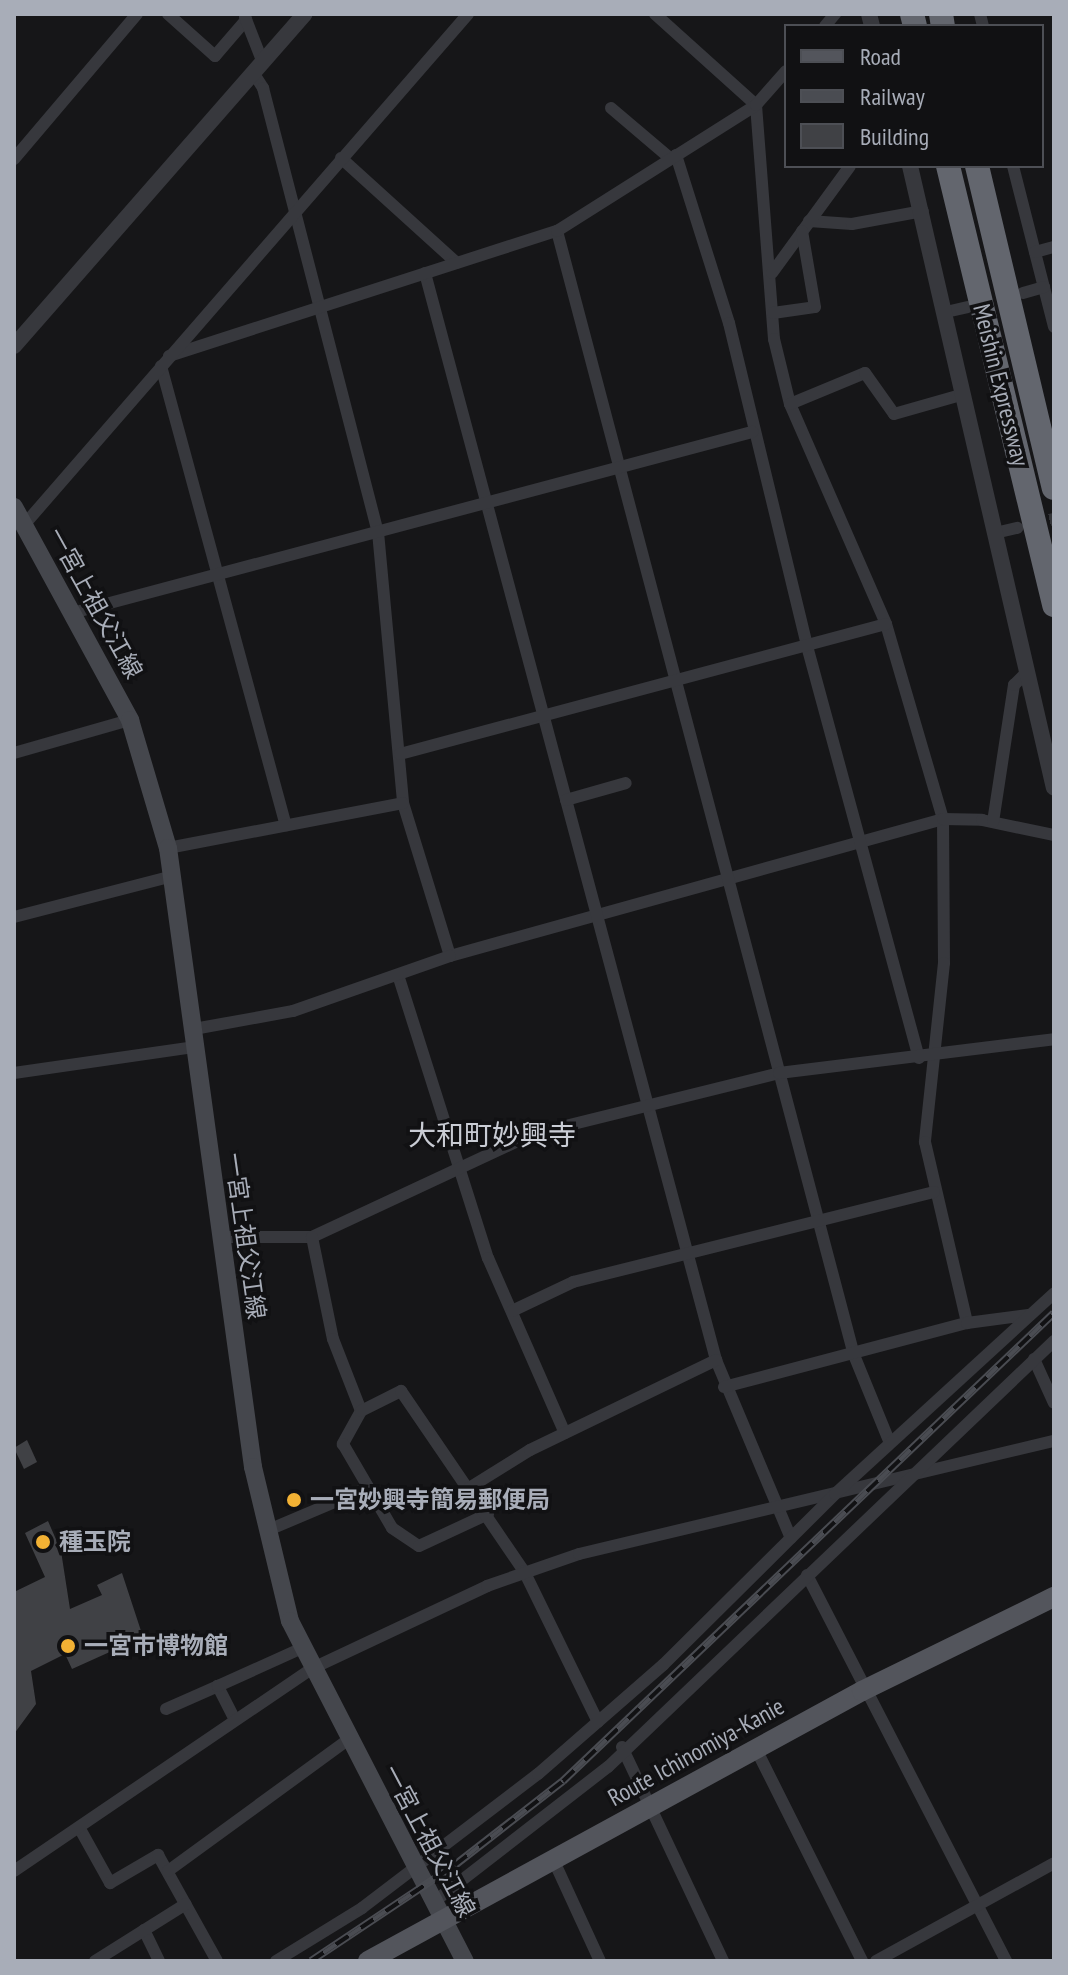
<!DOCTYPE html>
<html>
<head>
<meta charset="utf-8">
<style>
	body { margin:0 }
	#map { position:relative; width:1068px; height:1975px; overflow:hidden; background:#161618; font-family:"PT Sans Narrow","Noto Sans JP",sans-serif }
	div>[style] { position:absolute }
	.building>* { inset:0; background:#404145 }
	.minor-tunnel>* { height:12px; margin-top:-6px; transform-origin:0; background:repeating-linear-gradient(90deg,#333438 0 12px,transparent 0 18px) }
	.minor>* { height:12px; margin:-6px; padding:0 6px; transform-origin:6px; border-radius:6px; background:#37383d }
	.tertiary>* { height:16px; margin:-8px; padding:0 8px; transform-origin:8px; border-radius:8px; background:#37383d }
	.secondary>* { height:18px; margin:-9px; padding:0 9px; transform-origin:9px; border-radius:9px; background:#45474d }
	.primary>* { height:20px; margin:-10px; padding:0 10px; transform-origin:10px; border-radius:10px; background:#53555c }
	.motorway>* { height:24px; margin:-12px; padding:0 12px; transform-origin:12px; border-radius:12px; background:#63666e }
	.rail>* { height:8px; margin-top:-4px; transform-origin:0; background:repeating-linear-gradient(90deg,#111113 0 15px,#4a4c52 0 30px); box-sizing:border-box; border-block:2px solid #4a4c52 }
	.dots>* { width:22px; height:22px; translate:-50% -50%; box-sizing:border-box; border:4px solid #111113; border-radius:50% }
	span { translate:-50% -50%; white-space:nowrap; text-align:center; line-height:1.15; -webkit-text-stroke:7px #111113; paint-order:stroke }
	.street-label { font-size:24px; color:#a8adb8 }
	.poi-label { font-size:24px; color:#a8adb8; font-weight:700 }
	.left { translate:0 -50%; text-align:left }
	.quarter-label { font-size:28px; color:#c9ccd4 }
	.frame { position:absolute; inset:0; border:16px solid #a8adb8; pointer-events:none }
	.legend { position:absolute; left:784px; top:24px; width:260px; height:144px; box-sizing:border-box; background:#111113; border:2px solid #4d4f55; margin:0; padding:10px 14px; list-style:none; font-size:24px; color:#a8adb8 }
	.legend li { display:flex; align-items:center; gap:16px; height:40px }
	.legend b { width:40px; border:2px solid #4d4f55 }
</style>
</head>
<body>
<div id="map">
	<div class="building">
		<i style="clip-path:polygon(27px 1440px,37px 1462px,24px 1469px,14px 1448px)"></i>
		<i style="clip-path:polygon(48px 1521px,61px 1551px,70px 1609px,102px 1595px,97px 1585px,122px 1573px,143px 1637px,72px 1669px,65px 1654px,31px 1671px,36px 1704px,14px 1734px,14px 1592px,45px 1577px,25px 1533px)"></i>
	</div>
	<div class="minor-tunnel">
		<i style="left:1032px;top:524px;width:23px;rotate:-13deg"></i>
	</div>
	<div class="minor">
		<i style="left:168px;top:14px;width:63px;rotate:41.8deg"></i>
		<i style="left:215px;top:56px;width:48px;rotate:-49.3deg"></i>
		<i style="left:655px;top:14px;width:136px;rotate:42deg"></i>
		<i style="left:756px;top:105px;width:235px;rotate:85.6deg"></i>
		<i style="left:774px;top:339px;width:67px;rotate:76.2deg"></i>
		<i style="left:790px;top:404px;width:240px;rotate:66.4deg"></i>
		<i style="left:886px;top:624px;width:203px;rotate:73.7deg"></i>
		<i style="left:943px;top:819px;width:144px;rotate:89.6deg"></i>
		<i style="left:944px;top:963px;width:180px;rotate:96.1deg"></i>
		<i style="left:925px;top:1142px;width:186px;rotate:76.9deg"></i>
		<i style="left:980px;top:14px;width:12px;rotate:76deg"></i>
		<i style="left:245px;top:17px;width:49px;rotate:68.6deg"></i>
		<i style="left:825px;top:26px;width:16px;rotate:-50deg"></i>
		<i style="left:254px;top:74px;width:17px;rotate:57deg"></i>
		<i style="left:263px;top:88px;width:459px;rotate:75.5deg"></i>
		<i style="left:378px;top:532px;width:272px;rotate:84.7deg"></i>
		<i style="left:403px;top:803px;width:160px;rotate:72.9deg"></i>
		<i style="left:450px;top:956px;width:512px;rotate:-15.53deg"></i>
		<i style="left:943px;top:819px;width:39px;rotate:1deg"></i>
		<i style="left:982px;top:820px;width:74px;rotate:11.8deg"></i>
		<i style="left:611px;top:108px;width:77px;rotate:40.3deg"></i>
		<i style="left:676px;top:155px;width:176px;rotate:72.5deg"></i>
		<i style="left:729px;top:323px;width:332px;rotate:76.4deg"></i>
		<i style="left:807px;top:646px;width:427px;rotate:74.8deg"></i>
		<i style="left:341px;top:158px;width:156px;rotate:42.2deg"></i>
		<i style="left:14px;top:159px;width:190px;rotate:-49.7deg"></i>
		<i style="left:1013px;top:166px;width:166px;rotate:75.7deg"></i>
		<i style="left:809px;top:221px;width:43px;rotate:4deg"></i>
		<i style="left:852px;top:224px;width:72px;rotate:-10.4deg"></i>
		<i style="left:557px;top:231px;width:1163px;rotate:75.2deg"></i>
		<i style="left:854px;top:1355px;width:95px;rotate:67.8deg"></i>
		<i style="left:1035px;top:252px;width:20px;rotate:-15deg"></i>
		<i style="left:425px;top:273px;width:1125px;rotate:75.01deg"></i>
		<i style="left:716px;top:1360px;width:193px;rotate:67.2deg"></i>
		<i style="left:772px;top:273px;width:132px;rotate:-53.9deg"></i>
		<i style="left:1023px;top:293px;width:22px;rotate:-16deg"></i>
		<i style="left:946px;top:312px;width:22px;rotate:-13deg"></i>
		<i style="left:773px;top:313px;width:42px;rotate:-8.1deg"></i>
		<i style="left:815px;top:307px;width:77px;rotate:-99.7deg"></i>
		<i style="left:169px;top:356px;width:408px;rotate:-17.9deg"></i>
		<i style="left:557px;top:231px;width:236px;rotate:-32.3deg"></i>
		<i style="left:756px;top:105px;width:45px;rotate:-48.6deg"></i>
		<i style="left:161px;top:366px;width:476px;rotate:74.8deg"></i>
		<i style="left:790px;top:404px;width:81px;rotate:-22.5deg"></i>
		<i style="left:865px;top:373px;width:50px;rotate:54.7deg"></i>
		<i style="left:894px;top:414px;width:73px;rotate:-15.9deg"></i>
		<i style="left:24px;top:525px;width:677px;rotate:-49.01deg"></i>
		<i style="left:995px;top:533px;width:23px;rotate:-13deg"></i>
		<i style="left:76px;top:612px;width:700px;rotate:-14.91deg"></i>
		<i style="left:14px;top:753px;width:121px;rotate:-15.9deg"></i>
		<i style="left:400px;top:754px;width:503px;rotate:-14.98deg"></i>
		<i style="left:566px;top:800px;width:62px;rotate:-15.8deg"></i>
		<i style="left:993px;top:822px;width:139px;rotate:-81.3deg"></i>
		<i style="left:1014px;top:685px;width:18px;rotate:-45deg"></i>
		<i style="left:168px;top:848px;width:239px;rotate:-10.8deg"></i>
		<i style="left:14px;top:917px;width:163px;rotate:-14.5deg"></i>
		<i style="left:399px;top:978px;width:294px;rotate:72.4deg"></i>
		<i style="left:488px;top:1258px;width:191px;rotate:66.3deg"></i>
		<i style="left:194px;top:1029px;width:101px;rotate:-10.3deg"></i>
		<i style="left:293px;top:1011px;width:166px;rotate:-19.3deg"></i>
		<i style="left:14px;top:1073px;width:183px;rotate:-8.2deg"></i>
		<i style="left:221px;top:1237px;width:91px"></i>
		<i style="left:312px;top:1237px;width:244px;rotate:-25deg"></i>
		<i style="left:533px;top:1134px;width:253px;rotate:-13.9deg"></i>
		<i style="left:779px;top:1073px;width:277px;rotate:-7deg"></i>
		<i style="left:312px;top:1237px;width:104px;rotate:78.4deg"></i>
		<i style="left:333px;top:1339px;width:77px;rotate:68.7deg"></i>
		<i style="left:361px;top:1411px;width:38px;rotate:119deg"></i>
		<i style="left:343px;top:1444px;width:97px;rotate:59.7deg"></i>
		<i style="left:392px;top:1528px;width:32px;rotate:34deg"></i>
		<i style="left:419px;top:1546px;width:76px;rotate:-24.9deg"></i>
		<i style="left:512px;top:1311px;width:68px;rotate:-25.4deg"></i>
		<i style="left:573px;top:1282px;width:372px;rotate:-14deg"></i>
		<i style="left:1034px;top:1359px;width:48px;rotate:65.6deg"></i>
		<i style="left:724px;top:1387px;width:251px;rotate:-14.8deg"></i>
		<i style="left:967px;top:1323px;width:62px;rotate:-7.5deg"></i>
		<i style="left:361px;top:1411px;width:45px;rotate:-26.6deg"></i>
		<i style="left:401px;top:1391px;width:218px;rotate:55.7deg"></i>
		<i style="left:524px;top:1571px;width:168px;rotate:63.9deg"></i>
		<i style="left:469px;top:1488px;width:72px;rotate:-31.9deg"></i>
		<i style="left:530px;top:1450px;width:207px;rotate:-25.8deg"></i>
		<i style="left:266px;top:1531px;width:111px;rotate:-22.9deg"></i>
		<i style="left:807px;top:1575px;width:434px;rotate:62.7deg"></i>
		<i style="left:166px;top:1709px;width:57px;rotate:-23.9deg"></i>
		<i style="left:233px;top:1716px;width:34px;rotate:-117deg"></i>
		<i style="left:218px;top:1686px;width:92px;rotate:-24.3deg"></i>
		<i style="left:622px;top:1747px;width:237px;rotate:64.7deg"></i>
		<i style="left:756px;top:1749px;width:237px;rotate:63.4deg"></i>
		<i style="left:80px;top:1829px;width:62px;rotate:60.9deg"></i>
		<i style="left:110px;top:1883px;width:56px;rotate:-30.3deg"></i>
		<i style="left:158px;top:1855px;width:121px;rotate:60.9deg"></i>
		<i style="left:553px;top:1859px;width:112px;rotate:65.3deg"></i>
		<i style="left:14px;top:1871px;width:359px;rotate:-34.2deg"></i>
		<i style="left:311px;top:1669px;width:195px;rotate:-25.2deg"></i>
		<i style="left:487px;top:1586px;width:97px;rotate:-19.2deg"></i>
		<i style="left:579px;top:1554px;width:488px;rotate:-13.4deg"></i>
		<i style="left:168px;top:1871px;width:224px;rotate:-36.1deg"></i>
		<i style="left:435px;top:1901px;width:219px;rotate:-37.8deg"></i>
		<i style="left:608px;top:1767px;width:617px;rotate:-43.69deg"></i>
		<i style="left:144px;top:1930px;width:34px;rotate:64deg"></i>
		<i style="left:95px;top:1961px;width:107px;rotate:-32.1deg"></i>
		<i style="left:276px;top:1961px;width:101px;rotate:-31.6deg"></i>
		<i style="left:362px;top:1908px;width:221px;rotate:-37.3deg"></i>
		<i style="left:538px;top:1774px;width:166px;rotate:-41.1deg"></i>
		<i style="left:663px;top:1665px;width:243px;rotate:-44.8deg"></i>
		<i style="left:835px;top:1494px;width:297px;rotate:-42.5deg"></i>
		<i style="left:876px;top:1961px;width:203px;rotate:-28.8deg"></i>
	</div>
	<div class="tertiary">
		<i style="left:869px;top:14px;width:12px;rotate:76deg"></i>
		<i style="left:910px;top:166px;width:638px;rotate:76.97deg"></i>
		<i style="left:14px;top:346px;width:441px;rotate:-48.8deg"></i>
	</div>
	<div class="secondary">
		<i style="left:14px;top:507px;width:243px;rotate:61.4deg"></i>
		<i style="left:130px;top:720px;width:134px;rotate:73.5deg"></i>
		<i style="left:168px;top:848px;width:625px;rotate:82.18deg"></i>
		<i style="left:253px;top:1467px;width:158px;rotate:76.5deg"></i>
		<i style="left:290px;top:1621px;width:382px;rotate:62.8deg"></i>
	</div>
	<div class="primary">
		<i style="left:368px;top:1961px;width:563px;rotate:-28.66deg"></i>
		<i style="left:862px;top:1691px;width:214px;rotate:-26.1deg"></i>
	</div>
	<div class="motorway">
		<i style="left:912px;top:14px;width:12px;rotate:76deg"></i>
		<i style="left:941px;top:14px;width:12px;rotate:81deg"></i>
		<i style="left:948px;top:166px;width:452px;rotate:76.4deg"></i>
		<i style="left:977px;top:166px;width:331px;rotate:76.6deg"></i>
	</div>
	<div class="rail">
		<i style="left:311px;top:1961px;width:173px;rotate:-33.7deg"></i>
		<i style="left:455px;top:1865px;width:137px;rotate:-37.9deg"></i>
		<i style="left:563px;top:1781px;width:678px;rotate:-43.63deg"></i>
	</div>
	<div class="dots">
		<i style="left:294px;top:1500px;background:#f2b134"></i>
		<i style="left:43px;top:1542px;background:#f2b134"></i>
		<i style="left:68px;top:1646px;background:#f2b134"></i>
	</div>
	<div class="street-label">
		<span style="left:1001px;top:385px;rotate:76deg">Meishin Expressway</span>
		<span style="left:95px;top:603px;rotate:61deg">一宮上祖父江線</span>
		<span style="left:245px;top:1236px;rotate:82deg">一宮上祖父江線</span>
		<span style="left:696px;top:1752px;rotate:-29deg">Route Ichinomiya-Kanie</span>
		<span style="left:429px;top:1841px;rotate:62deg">一宮上祖父江線</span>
	</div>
	<div class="poi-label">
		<span class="left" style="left:310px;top:1500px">一宮妙興寺簡易郵便局</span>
		<span class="left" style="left:59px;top:1542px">種玉院</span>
		<span class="left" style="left:84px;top:1646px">一宮市博物館</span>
	</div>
	<div class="quarter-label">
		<span style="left:492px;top:1135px">大和町妙興寺</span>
	</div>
	<div class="frame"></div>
	<ul class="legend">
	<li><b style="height:10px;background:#53555c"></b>Road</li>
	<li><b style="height:10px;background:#4a4c52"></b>Railway</li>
	<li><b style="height:22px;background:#404145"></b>Building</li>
	</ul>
</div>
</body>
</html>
